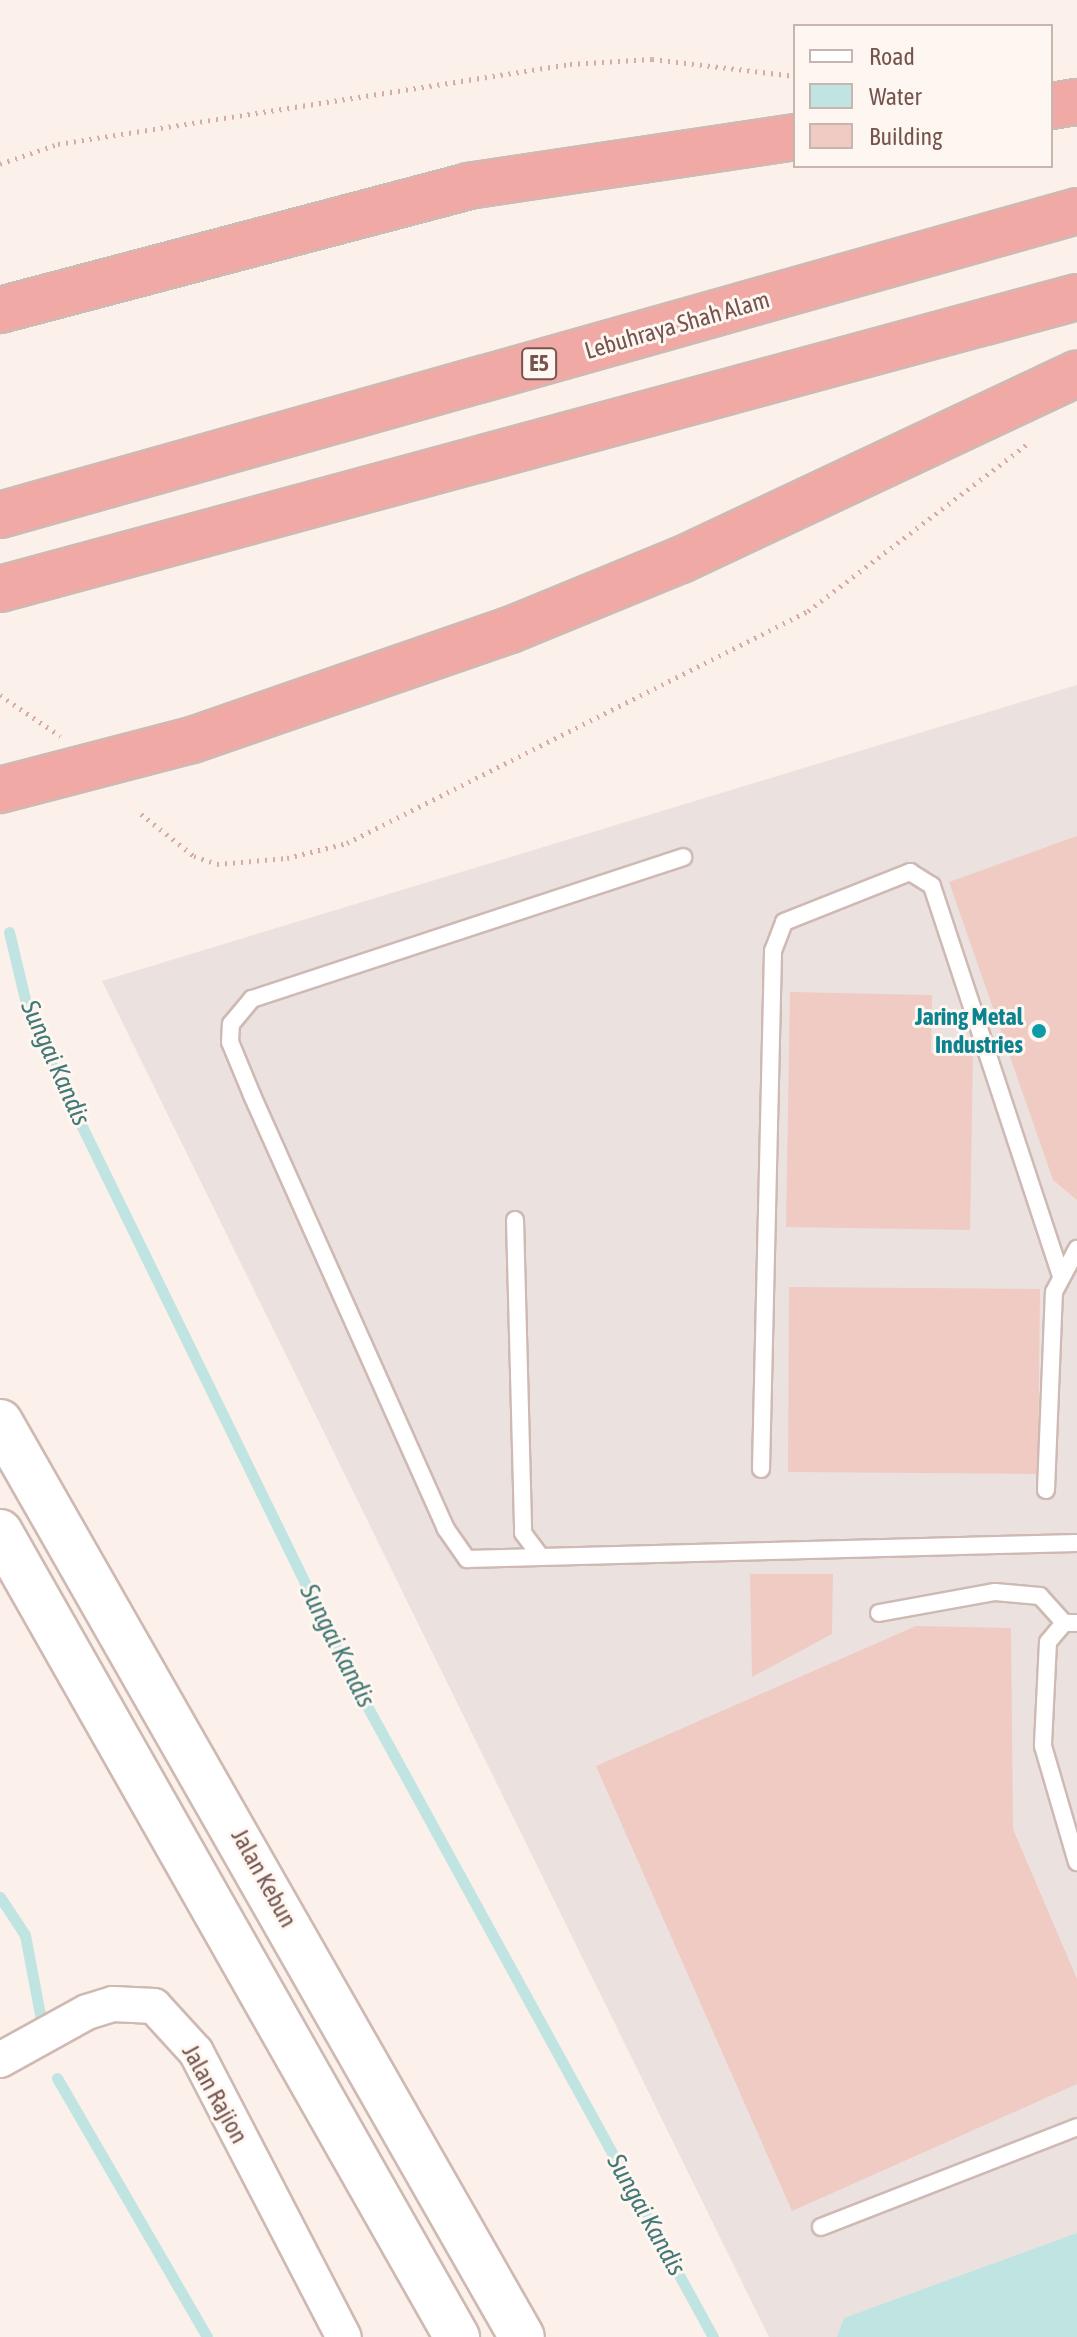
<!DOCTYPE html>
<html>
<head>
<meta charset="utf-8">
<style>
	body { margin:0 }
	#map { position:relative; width:1077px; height:2337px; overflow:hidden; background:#fbf1ea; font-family:"Asap Condensed",sans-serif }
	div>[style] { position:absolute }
	.industrial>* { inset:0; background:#ebe2e0 }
	.water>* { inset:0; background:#bfe4e2 }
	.stream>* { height:11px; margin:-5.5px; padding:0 5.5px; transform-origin:5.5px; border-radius:5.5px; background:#bfe4e2 }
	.building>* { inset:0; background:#efcbc3 }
	.path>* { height:5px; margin-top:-2.5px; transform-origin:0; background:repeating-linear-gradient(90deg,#d4aea6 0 2px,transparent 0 8px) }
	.roads { filter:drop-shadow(2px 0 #cfb9b3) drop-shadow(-2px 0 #cfb9b3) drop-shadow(0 2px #cfb9b3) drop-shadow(0 -2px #cfb9b3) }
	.lane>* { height:16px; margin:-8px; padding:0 8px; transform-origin:8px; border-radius:8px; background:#fff }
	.street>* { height:34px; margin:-17px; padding:0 17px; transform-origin:17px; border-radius:17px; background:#fff }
	.secondary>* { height:44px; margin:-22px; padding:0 22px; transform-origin:22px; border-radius:22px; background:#fff }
	.highway>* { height:44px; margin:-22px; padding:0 22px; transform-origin:22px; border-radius:22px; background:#f1a9a5 }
	.dots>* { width:22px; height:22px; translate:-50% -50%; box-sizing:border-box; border:4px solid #fef6f1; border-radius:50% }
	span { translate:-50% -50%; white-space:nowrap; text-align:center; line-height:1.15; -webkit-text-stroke:6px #fef6f1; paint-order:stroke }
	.shield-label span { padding:2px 6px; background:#fef6f1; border:2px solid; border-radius:6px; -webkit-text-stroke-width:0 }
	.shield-label { font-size:22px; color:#75544f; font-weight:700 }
	.street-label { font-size:24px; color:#75544f }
	.culture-label { font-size:24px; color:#0d838f; font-weight:700 }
	.right { translate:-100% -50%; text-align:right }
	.water-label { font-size:26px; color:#427876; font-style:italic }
	.legend { position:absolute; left:793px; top:24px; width:260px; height:144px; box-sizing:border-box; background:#fef6f1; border:2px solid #c7b5b0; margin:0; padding:10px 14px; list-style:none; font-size:24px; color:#75544f }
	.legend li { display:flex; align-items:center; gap:16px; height:40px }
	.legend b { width:40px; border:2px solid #c7b5b0 }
</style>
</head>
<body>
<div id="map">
	<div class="industrial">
		<i style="clip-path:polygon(1077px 685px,1077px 2337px,769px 2337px,102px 981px)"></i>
	</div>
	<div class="water">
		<i style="clip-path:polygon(1077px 2233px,1077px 2337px,837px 2337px,844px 2318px)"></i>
	</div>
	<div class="stream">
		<i style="left:9px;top:932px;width:90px;rotate:76.6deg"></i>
		<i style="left:30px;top:1020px;width:729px;rotate:63.96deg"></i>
		<i style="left:350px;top:1675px;width:755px;rotate:61.26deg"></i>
		<i style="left:0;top:1897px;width:45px;rotate:56.7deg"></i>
		<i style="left:25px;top:1935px;width:86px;rotate:79.3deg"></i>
		<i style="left:57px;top:2078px;width:299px;rotate:59.9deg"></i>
	</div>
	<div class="building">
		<i style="clip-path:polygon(1077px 836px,1077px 1200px,1053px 1180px,949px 882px)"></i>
		<i style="clip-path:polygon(790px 992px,932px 995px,931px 1053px,973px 1053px,970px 1230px,786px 1227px)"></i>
		<i style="clip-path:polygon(789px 1287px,1040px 1289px,1038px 1474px,788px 1472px)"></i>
		<i style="clip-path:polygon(750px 1574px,833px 1574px,832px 1634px,752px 1677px)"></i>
		<i style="clip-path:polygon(916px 1626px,1011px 1628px,1013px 1829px,1077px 1979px,1077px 2084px,792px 2211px,596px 1766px)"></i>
	</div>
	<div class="path">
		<i style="left:0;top:164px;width:61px;rotate:-19deg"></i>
		<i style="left:58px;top:144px;width:518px;rotate:-8.88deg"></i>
		<i style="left:570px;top:64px;width:82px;rotate:-3.5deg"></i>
		<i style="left:652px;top:59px;width:144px;rotate:6.8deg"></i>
		<i style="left:0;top:695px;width:73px;rotate:34.3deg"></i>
		<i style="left:141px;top:814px;width:68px;rotate:38.4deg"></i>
		<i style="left:194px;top:856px;width:24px;rotate:19deg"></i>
		<i style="left:217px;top:864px;width:70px;rotate:-4.9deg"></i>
		<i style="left:287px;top:858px;width:62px;rotate:-14deg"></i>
		<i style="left:347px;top:843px;width:516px;rotate:-26.71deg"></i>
		<i style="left:808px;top:611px;width:275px;rotate:-37.3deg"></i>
	</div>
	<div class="roads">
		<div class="lane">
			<i style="left:515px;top:1220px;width:313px;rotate:88.5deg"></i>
			<i style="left:523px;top:1533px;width:30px;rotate:53deg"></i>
			<i style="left:541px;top:1557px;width:536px;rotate:-1.5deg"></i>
			<i style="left:761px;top:1469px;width:518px;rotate:-88.67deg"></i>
			<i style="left:773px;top:951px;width:31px;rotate:-69deg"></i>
			<i style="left:784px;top:922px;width:136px;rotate:-21.6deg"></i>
			<i style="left:910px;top:872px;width:26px;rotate:32deg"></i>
			<i style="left:932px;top:886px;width:411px;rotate:71.7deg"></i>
			<i style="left:1046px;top:1490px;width:198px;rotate:-87.7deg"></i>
			<i style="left:1054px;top:1292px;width:49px;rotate:-61.9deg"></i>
			<i style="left:541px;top:1557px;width:74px;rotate:178.5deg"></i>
			<i style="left:467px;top:1559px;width:37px;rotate:-125deg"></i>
			<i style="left:446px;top:1529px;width:475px;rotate:-114.1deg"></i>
			<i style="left:252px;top:1095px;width:57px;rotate:-112.5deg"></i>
			<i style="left:230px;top:1042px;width:18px;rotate:-87deg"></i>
			<i style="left:231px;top:1024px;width:33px;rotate:-50deg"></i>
			<i style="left:252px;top:999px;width:454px;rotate:-18.2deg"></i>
			<i style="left:879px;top:1613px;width:118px;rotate:-10.3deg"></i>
			<i style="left:995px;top:1592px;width:45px;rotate:5.1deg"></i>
			<i style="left:1040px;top:1596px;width:36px;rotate:48deg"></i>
			<i style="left:1077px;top:1623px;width:13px;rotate:180deg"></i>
			<i style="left:1064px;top:1623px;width:25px;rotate:130deg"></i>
			<i style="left:1048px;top:1642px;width:104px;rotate:92.8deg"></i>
			<i style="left:1043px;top:1746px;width:121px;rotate:73.7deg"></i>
			<i style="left:821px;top:2227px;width:275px;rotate:-21.3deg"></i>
		</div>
		<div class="street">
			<i style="left:0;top:2060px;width:99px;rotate:-28.9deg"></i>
			<i style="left:87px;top:2012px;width:27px;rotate:-17deg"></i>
			<i style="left:113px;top:2004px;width:41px;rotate:2.8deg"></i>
			<i style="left:154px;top:2006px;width:62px;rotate:47.6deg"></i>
			<i style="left:196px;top:2052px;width:321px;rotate:62.6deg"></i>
		</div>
		<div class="secondary">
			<i style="left:0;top:1422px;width:1053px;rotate:60.3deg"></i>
			<i style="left:0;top:1532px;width:926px;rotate:60.42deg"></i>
		</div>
		<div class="highway">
			<i style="left:1051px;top:106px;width:26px;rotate:-9deg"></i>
			<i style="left:0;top:310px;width:484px;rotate:-14.8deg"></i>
			<i style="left:468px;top:186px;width:331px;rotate:-8.5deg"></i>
			<i style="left:0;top:515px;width:1119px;rotate:-15.76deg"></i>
			<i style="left:0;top:589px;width:1116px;rotate:-15.17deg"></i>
			<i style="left:0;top:790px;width:198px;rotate:-14.6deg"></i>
			<i style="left:192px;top:740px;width:336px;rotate:-19.1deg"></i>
			<i style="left:510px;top:630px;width:185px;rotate:-22.3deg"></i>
			<i style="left:681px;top:560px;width:438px;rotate:-25.2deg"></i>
		</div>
	</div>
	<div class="dots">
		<i style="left:1039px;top:1031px;background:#0f9aa8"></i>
	</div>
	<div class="shield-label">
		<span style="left:539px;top:364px">E5</span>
	</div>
	<div class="street-label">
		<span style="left:677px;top:325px;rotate:-16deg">Lebuhraya Shah Alam</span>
		<span style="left:264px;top:1878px;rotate:61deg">Jalan Kebun</span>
		<span style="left:215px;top:2094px;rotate:61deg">Jalan Rajion</span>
	</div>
	<div class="culture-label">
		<span class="right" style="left:1023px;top:1031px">Jaring Metal<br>Industries</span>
	</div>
	<div class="water-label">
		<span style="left:55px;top:1063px;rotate:66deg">Sungai Kandis</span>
		<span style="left:337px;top:1646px;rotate:63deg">Sungai Kandis</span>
		<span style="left:646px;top:2215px;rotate:61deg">Sungai Kandis</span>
	</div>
	<ul class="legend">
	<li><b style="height:10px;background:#fff"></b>Road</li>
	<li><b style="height:22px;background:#bfe4e2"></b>Water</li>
	<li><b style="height:22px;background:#efcbc3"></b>Building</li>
	</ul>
</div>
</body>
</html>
